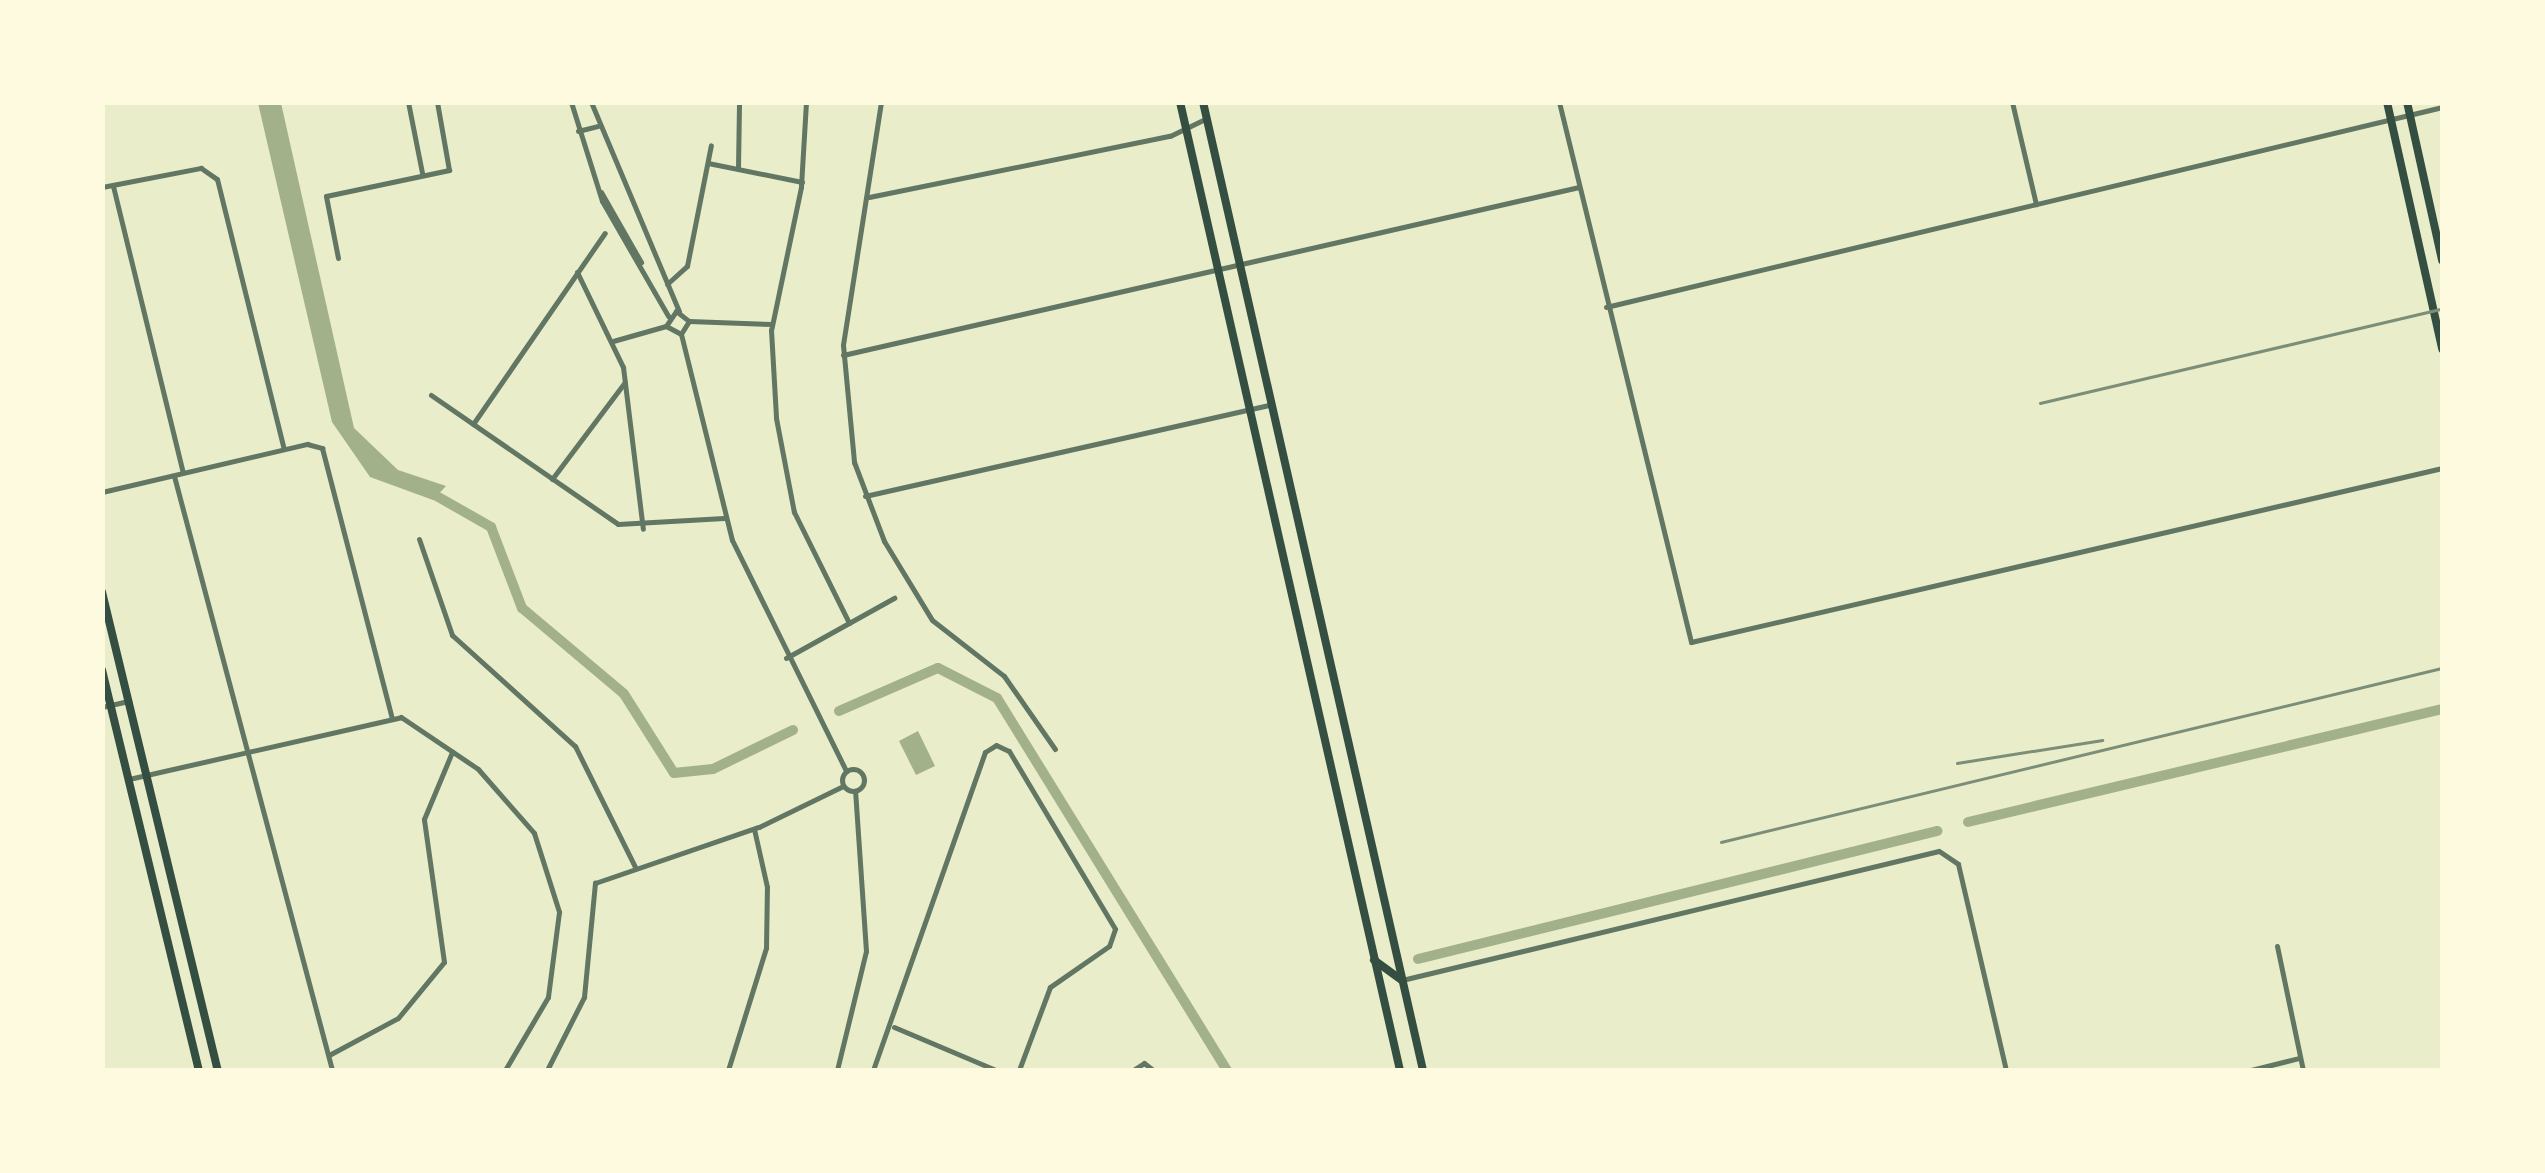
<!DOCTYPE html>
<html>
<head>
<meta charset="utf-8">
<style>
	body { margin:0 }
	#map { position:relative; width:2545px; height:1173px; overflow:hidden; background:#e9edc9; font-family:"Nunito Sans",sans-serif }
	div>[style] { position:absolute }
	.water>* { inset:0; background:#a3b18a }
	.canal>* { height:10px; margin:-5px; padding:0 5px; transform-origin:5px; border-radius:5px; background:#a3b18a }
	.minor>* { height:5px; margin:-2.5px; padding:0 2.5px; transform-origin:2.5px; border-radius:2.5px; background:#617663 }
	.minor>.ring { margin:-2.5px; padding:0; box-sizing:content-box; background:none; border:5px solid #617663; border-radius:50% }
	.secondary>* { height:8px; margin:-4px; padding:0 4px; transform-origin:4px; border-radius:4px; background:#344e41 }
	.primary>* { height:8px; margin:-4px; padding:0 4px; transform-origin:4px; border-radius:4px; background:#344e41 }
	.rail>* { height:2.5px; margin:-1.25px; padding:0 1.25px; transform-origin:1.25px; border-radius:1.25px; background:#7c8e77 }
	span { translate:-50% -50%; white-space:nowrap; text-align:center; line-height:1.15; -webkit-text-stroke:10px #fefae0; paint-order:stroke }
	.frame { position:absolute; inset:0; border:105px solid #fefae0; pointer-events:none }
</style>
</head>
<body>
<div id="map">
	<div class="water">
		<i style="clip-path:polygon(258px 103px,281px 103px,354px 428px,398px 470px,446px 486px,433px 500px,370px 477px,332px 422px)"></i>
		<i style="clip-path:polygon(918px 731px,935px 766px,916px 775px,899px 741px)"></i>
	</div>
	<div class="canal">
		<i style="left:426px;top:490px;width:75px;rotate:29.6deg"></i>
		<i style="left:491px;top:527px;width:87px;rotate:69.1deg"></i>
		<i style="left:522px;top:608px;width:133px;rotate:40.1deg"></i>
		<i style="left:624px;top:694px;width:93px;rotate:57.7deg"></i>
		<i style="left:674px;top:773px;width:39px;rotate:-6deg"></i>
		<i style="left:713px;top:769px;width:89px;rotate:-26deg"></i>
		<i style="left:839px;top:711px;width:108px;rotate:-23.5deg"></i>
		<i style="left:938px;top:668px;width:66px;rotate:27deg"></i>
		<i style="left:997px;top:698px;width:437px;rotate:58.3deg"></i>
		<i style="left:1968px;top:822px;width:487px;rotate:-13.4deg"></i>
		<i style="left:1418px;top:959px;width:535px;rotate:-13.85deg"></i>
	</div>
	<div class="minor">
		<i style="left:408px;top:102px;width:72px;rotate:78.8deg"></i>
		<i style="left:571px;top:102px;width:104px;rotate:72.6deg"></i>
		<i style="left:602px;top:201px;width:133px;rotate:60.1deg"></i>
		<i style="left:591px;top:102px;width:227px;rotate:67.2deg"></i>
		<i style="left:806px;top:102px;width:85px;rotate:93.4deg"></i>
		<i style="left:801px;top:187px;width:146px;rotate:101.8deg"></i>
		<i style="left:771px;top:330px;width:88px;rotate:86.7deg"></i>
		<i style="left:776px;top:418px;width:96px;rotate:79.2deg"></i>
		<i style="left:794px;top:512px;width:124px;rotate:63.6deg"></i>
		<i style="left:881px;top:102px;width:246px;rotate:98.9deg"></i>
		<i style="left:843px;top:345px;width:118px;rotate:84.6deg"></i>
		<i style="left:854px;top:462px;width:85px;rotate:69.2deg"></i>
		<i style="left:884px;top:541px;width:92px;rotate:58.7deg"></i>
		<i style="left:932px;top:620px;width:91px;rotate:37.9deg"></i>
		<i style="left:1004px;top:676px;width:89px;rotate:55.1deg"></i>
		<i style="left:1559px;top:102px;width:556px;rotate:76.26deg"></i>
		<i style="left:1691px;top:642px;width:771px;rotate:-13.04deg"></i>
		<i style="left:2012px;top:102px;width:105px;rotate:76.8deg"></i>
		<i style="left:578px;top:131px;width:21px;rotate:-14deg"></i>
		<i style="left:708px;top:163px;width:96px;rotate:11.4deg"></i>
		<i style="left:738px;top:168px;width:66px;rotate:-89.1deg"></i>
		<i style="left:113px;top:186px;width:295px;rotate:76.3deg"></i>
		<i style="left:102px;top:187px;width:101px;rotate:-10.9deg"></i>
		<i style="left:201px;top:168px;width:19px;rotate:35deg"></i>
		<i style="left:217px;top:179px;width:278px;rotate:76.1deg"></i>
		<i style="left:601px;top:192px;width:81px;rotate:60.3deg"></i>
		<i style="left:869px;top:197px;width:307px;rotate:-11.5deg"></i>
		<i style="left:1170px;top:136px;width:39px;rotate:-26deg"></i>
		<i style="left:338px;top:258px;width:63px;rotate:-101deg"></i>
		<i style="left:326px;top:196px;width:126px;rotate:-11.9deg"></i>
		<i style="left:449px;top:170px;width:69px;rotate:-100deg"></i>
		<i style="left:577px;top:272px;width:106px;rotate:64.2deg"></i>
		<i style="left:623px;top:367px;width:163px;rotate:83deg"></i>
		<i style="left:667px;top:284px;width:27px;rotate:-42deg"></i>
		<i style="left:687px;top:266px;width:123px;rotate:-78.8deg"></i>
		<i style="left:1606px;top:307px;width:860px;rotate:-13.45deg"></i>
		<i style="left:689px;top:321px;width:83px;rotate:2.1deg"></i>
		<i style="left:681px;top:334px;width:212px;rotate:76.1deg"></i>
		<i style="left:732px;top:540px;width:258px;rotate:63.7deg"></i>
		<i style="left:613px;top:341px;width:55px;rotate:-15.8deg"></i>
		<i style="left:666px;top:326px;width:18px;rotate:-56deg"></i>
		<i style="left:676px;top:311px;width:16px;rotate:38deg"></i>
		<i style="left:689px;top:321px;width:15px;rotate:122deg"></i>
		<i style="left:681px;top:334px;width:17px;rotate:-152deg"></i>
		<i style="left:843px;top:355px;width:755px;rotate:-12.86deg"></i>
		<i style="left:431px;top:395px;width:227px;rotate:34.6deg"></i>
		<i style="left:618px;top:524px;width:106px;rotate:-3.2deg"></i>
		<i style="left:473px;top:424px;width:232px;rotate:-55.4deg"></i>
		<i style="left:174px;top:476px;width:615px;rotate:75.1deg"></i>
		<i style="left:552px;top:479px;width:121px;rotate:-53deg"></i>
		<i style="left:102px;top:492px;width:211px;rotate:-13.2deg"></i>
		<i style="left:307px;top:444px;width:16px;rotate:15deg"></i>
		<i style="left:322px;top:448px;width:279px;rotate:75.5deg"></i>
		<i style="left:865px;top:496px;width:414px;rotate:-12.7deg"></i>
		<i style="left:419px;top:539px;width:102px;rotate:71deg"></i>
		<i style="left:452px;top:635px;width:166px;rotate:42.1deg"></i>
		<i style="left:575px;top:746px;width:135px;rotate:63.6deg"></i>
		<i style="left:786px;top:658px;width:124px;rotate:-29.1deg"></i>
		<i style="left:102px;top:707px;width:28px;rotate:-13deg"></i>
		<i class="ring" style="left:842px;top:769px;width:17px;height:17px"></i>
		<i style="left:129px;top:779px;width:279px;rotate:-12.8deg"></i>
		<i style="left:401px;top:717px;width:93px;rotate:34deg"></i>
		<i style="left:478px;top:769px;width:85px;rotate:48.8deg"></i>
		<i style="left:534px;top:833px;width:83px;rotate:72.4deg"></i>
		<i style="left:559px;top:912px;width:86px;rotate:97.4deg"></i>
		<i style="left:548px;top:997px;width:85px;rotate:120.5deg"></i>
		<i style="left:2277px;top:946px;width:127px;rotate:78.2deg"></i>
		<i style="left:1402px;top:980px;width:552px;rotate:-13.51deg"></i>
		<i style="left:1939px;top:851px;width:23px;rotate:34deg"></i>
		<i style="left:1958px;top:864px;width:212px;rotate:76.9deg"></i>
		<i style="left:894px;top:1027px;width:111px;rotate:22.9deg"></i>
		<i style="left:329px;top:1055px;width:78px;rotate:-28.2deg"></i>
		<i style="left:398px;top:1018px;width:72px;rotate:-50.6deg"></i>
		<i style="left:444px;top:962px;width:144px;rotate:-98deg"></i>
		<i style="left:424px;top:819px;width:73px;rotate:-67.3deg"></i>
		<i style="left:547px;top:1070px;width:82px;rotate:-63.1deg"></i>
		<i style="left:584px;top:997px;width:115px;rotate:-84.5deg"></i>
		<i style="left:595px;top:883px;width:173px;rotate:-18.9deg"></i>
		<i style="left:759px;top:827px;width:93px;rotate:-26deg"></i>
		<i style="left:728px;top:1070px;width:128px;rotate:-72.7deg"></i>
		<i style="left:766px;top:948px;width:61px;rotate:-89.1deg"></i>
		<i style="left:767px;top:887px;width:59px;rotate:-102.6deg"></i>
		<i style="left:837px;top:1070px;width:122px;rotate:-76.3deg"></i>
		<i style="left:866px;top:951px;width:160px;rotate:-93.9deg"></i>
		<i style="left:873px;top:1070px;width:337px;rotate:-70.6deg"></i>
		<i style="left:985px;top:752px;width:13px;rotate:-32deg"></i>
		<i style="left:996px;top:745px;width:14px;rotate:25deg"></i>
		<i style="left:1009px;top:751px;width:207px;rotate:59.2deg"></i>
		<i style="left:1115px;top:929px;width:18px;rotate:109deg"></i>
		<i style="left:1109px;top:946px;width:72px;rotate:145.2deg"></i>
		<i style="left:1050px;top:987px;width:89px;rotate:110.5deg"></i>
		<i style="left:1133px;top:1070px;width:13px;rotate:-32deg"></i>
		<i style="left:1144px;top:1063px;width:11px;rotate:38deg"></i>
		<i style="left:2251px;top:1070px;width:49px;rotate:-14deg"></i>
	</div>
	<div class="secondary">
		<i style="left:2387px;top:102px;width:253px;rotate:77.4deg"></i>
		<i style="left:2407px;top:102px;width:162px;rotate:77.5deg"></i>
		<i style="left:102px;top:592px;width:492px;rotate:76.4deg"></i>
		<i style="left:102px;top:670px;width:412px;rotate:76.4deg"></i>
	</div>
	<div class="primary">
		<i style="left:1180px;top:102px;width:993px;rotate:77.2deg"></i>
		<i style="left:1203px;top:102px;width:993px;rotate:77.2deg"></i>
		<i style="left:1374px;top:960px;width:34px;rotate:36deg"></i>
	</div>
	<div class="rail">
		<i style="left:2040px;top:403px;width:413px;rotate:-13.2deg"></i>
		<i style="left:1957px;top:763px;width:147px;rotate:-9deg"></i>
		<i style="left:1721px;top:842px;width:742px;rotate:-13.57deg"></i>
	</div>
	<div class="frame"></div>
</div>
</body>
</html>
